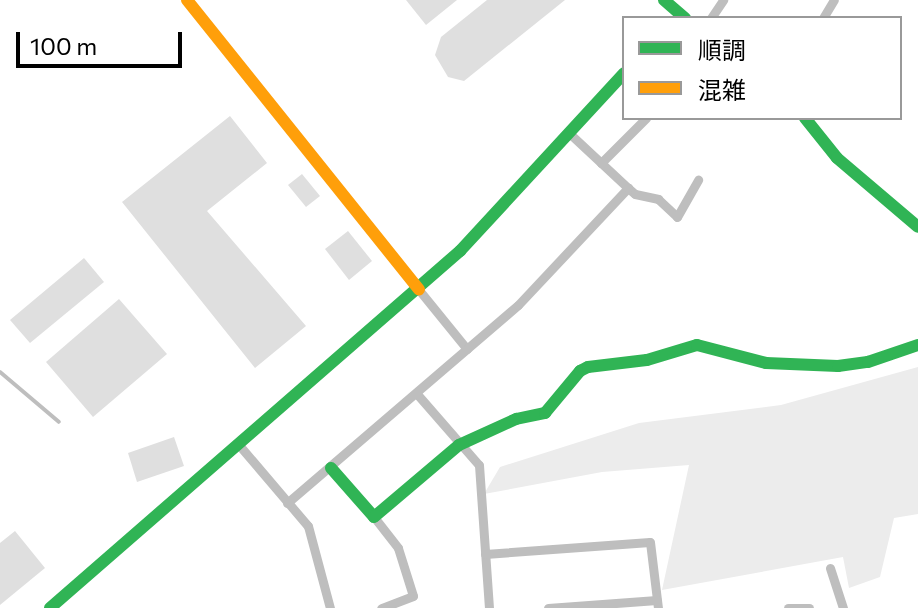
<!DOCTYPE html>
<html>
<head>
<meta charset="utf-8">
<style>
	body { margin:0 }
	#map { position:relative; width:918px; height:608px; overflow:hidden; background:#fff; font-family:Commissioner,"Noto Sans JP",sans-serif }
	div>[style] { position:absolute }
	.green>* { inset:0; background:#ececec }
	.building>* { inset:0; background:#dfdfdf }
	.lane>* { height:4px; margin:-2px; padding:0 2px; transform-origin:2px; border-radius:2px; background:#bebebe }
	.street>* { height:9px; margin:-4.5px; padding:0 4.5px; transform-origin:4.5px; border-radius:4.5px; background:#bebebe }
	.fast>* { height:12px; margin:-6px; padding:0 6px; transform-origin:6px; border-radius:6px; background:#30b455 }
	.slow>* { height:12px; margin:-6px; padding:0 6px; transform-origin:6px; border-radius:6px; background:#ff9f0a }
	span { translate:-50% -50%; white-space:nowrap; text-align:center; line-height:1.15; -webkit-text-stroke:8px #fff; paint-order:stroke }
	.legend { position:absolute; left:622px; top:16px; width:280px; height:104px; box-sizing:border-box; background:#fff; border:2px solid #999; margin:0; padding:10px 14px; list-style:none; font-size:24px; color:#000 }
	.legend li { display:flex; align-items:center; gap:16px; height:40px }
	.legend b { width:40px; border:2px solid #999 }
	.scale { position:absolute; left:16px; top:32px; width:166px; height:36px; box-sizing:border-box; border:4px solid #000; border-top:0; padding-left:10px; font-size:24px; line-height:28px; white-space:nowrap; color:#000; -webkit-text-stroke:6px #fff; paint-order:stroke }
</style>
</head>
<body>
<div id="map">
	<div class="green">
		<i style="clip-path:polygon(918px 367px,918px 514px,894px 518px,880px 577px,849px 588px,843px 557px,662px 590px,689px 465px,602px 472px,484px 494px,500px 467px,639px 423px,781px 405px)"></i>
	</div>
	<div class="building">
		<i style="clip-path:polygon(406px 0,457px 0,426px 25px)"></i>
		<i style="clip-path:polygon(487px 0,565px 0,464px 81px,448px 77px,435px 55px,441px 37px)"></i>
		<i style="clip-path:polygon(230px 116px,267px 163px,207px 211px,306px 326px,255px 368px,122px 202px)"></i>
		<i style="clip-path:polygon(302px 174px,320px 196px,306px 207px,288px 185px)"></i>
		<i style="clip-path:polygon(348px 231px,372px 261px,349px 280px,325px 249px)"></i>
		<i style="clip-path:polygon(84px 258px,104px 282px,30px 343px,10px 320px)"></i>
		<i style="clip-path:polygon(119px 299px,167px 354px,93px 417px,46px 362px)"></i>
		<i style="clip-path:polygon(174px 437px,184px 466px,137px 482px,128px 453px)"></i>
		<i style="clip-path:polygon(15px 531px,45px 568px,0 605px,0 543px)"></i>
	</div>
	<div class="lane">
		<i style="left:0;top:372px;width:77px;rotate:40.3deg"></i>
	</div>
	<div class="street">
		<i style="left:711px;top:18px;width:22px;rotate:-56deg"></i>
		<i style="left:823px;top:18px;width:21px;rotate:-59deg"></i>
		<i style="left:601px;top:163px;width:64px;rotate:-45deg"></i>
		<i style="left:628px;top:188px;width:9px;rotate:41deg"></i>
		<i style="left:635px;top:194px;width:24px;rotate:12deg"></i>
		<i style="left:658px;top:199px;width:26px;rotate:43deg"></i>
		<i style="left:677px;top:217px;width:43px;rotate:-60.4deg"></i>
		<i style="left:419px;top:290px;width:76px;rotate:50.9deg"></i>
		<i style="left:417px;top:394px;width:94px;rotate:48.9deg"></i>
		<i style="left:479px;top:465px;width:143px;rotate:86deg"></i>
		<i style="left:239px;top:445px;width:106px;rotate:49.6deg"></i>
		<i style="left:308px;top:526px;width:85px;rotate:75deg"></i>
		<i style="left:287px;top:503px;width:304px;rotate:-40.6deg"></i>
		<i style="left:518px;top:305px;width:161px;rotate:-46.8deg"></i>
		<i style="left:628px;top:188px;width:81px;rotate:-137deg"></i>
		<i style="left:374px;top:517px;width:39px;rotate:52deg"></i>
		<i style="left:398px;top:548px;width:50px;rotate:72.6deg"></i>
		<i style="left:413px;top:596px;width:34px;rotate:159deg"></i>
		<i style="left:485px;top:554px;width:165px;rotate:-4.2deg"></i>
		<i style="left:650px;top:542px;width:66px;rotate:83.1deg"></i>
		<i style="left:830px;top:568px;width:42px;rotate:72deg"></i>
		<i style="left:548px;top:608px;width:109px;rotate:-4.2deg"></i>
		<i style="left:788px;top:608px;width:21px"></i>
	</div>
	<div class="fast">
		<i style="left:664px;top:0;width:28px;rotate:41deg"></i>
		<i style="left:805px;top:118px;width:51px;rotate:51.3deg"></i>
		<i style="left:837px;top:158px;width:106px;rotate:40.4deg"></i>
		<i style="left:331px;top:468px;width:65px;rotate:48.7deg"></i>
		<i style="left:374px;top:517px;width:111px;rotate:-40.3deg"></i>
		<i style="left:459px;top:445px;width:63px;rotate:-24.5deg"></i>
		<i style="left:516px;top:419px;width:30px;rotate:-12deg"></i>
		<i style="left:545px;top:413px;width:55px;rotate:-50.2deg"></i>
		<i style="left:580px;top:371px;width:9px;rotate:-27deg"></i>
		<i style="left:588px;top:367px;width:59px;rotate:-6.8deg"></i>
		<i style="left:647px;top:360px;width:52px;rotate:-16.7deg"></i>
		<i style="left:697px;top:345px;width:71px;rotate:14.6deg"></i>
		<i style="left:766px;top:363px;width:72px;rotate:2.4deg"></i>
		<i style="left:838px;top:366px;width:30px;rotate:-8deg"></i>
		<i style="left:868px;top:362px;width:53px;rotate:-18.8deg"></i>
		<i style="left:50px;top:608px;width:544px;rotate:-41.05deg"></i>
		<i style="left:460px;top:251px;width:242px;rotate:-47.3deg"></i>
	</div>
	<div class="slow">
		<i style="left:187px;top:0;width:371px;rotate:51.3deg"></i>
	</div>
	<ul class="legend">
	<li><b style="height:10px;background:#30b455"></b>順調</li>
	<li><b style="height:10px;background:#ff9f0a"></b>混雑</li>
	</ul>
	<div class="scale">100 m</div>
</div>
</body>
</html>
